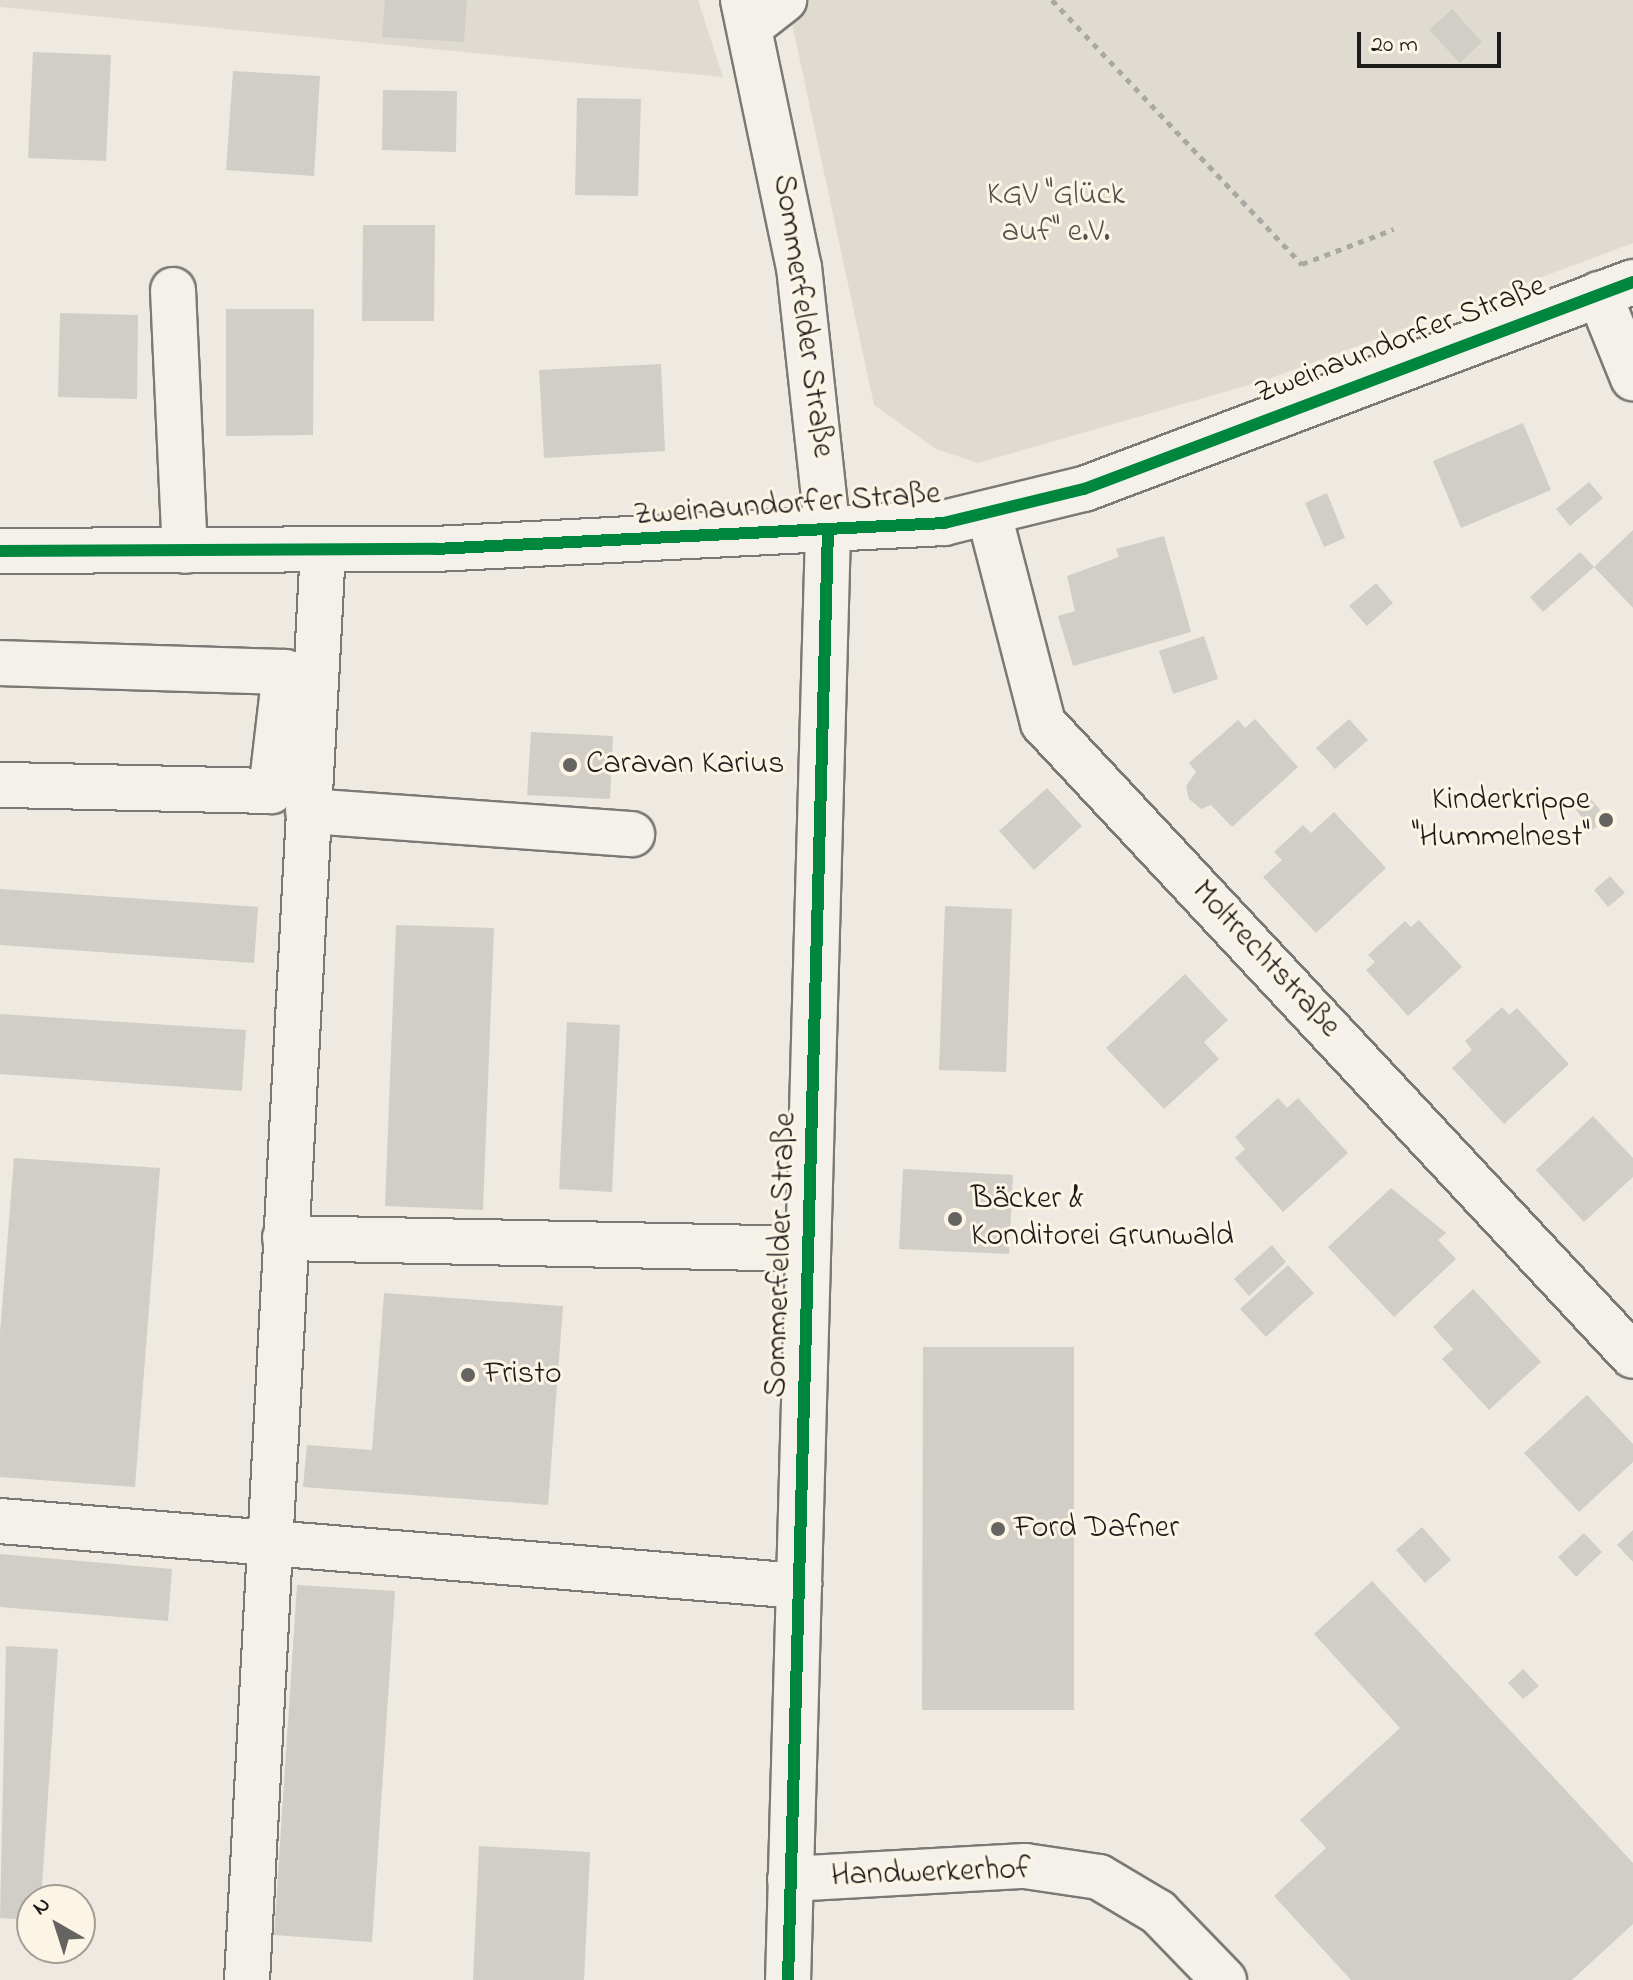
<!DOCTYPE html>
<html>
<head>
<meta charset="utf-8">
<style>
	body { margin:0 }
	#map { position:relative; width:1633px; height:1980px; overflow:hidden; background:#eeeae2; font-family:"Indie Flower",sans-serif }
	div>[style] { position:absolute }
	.green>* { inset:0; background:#dfdbd0 }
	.building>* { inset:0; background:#d1cec8 }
	.path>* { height:5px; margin-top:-2.5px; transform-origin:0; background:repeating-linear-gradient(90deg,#aaa8a4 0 6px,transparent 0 12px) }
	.roads { filter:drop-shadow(2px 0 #7a7975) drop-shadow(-2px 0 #7a7975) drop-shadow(0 2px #7a7975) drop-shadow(0 -2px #7a7975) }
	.minor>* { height:44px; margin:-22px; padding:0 22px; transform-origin:22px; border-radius:22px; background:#f4f1ea }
	.major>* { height:44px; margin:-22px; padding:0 22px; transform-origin:22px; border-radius:22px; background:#f4f1ea }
	.cycleway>* { height:12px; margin:-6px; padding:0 6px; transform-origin:6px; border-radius:6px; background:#00873e }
	.dots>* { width:22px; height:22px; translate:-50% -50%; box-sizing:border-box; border:4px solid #fcf5e5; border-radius:50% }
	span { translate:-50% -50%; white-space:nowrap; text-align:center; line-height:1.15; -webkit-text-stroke:6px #fcf5e5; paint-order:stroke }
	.park-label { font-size:32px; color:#53514e }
	.street-label { font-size:32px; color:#1c1c1c }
	.poi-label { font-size:32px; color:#1c1c1c }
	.left { translate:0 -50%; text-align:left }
	.right { translate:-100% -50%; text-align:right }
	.north { position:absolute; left:16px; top:1884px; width:80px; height:80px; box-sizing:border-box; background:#fcf5e5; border:2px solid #a29e95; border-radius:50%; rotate:321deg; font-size:22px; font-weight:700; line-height:32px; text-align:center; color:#1c1c1c }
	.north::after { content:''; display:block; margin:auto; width:28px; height:36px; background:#666461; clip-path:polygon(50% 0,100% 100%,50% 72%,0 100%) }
	.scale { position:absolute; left:1357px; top:32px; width:144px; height:36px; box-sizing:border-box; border:4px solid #1c1c1c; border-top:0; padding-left:10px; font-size:24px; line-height:28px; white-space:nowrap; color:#1c1c1c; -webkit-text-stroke:6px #fcf5e5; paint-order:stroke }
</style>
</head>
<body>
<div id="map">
	<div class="green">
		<i style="clip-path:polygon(0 0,698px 0,723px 77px,0 7px)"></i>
		<i style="clip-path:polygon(787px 0,1633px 0,1633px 243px,1266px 380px,978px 463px,936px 449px,874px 405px)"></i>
	</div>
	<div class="building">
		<i style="clip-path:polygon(385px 0,467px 0,464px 42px,382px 37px)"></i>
		<i style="clip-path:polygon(1452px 9px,1482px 42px,1460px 63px,1429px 30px)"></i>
		<i style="clip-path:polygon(33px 52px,111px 55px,106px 161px,28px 158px)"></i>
		<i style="clip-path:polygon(233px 71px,320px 76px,314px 176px,226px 170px)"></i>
		<i style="clip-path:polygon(383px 90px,457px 91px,456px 152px,382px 150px)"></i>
		<i style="clip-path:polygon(577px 98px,641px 99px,638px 196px,575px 195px)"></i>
		<i style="clip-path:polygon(363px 225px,435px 225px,434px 321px,362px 321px)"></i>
		<i style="clip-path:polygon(226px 309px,314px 309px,313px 435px,226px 436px)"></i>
		<i style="clip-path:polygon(60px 313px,138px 315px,137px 399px,58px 397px)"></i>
		<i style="clip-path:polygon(661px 364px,665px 451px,544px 458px,539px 370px)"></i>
		<i style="clip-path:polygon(1523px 423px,1551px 490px,1461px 528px,1433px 461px)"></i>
		<i style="clip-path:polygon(1589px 482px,1603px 498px,1570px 526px,1556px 509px)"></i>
		<i style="clip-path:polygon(1327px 493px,1345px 538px,1324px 547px,1305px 503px)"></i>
		<i style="clip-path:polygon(1633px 530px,1633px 608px,1594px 567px)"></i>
		<i style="clip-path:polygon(1164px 536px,1191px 632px,1073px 666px,1058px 616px,1075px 611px,1067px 576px,1119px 557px,1116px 549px)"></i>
		<i style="clip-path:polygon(1580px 552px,1594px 567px,1543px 612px,1530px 597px)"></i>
		<i style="clip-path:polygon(1376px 583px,1393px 603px,1367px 626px,1349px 606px)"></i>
		<i style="clip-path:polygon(1204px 636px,1218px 679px,1173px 694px,1159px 651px)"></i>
		<i style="clip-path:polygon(1255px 719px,1298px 767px,1232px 827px,1211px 805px,1201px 809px,1189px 799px,1186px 786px,1196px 772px,1189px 763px,1238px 720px,1245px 728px)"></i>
		<i style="clip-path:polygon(1349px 719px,1368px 740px,1335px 769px,1316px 748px)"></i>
		<i style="clip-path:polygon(531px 732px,613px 736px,610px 799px,527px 795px)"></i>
		<i style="clip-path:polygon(1047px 788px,1082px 826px,1034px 870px,999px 831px)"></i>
		<i style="clip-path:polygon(1590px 798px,1607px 818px,1592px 830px,1576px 810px)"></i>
		<i style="clip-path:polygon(1334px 812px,1386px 868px,1316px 933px,1263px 877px,1282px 860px,1274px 852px,1303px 825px,1311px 833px)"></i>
		<i style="clip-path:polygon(1610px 876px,1625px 893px,1608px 907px,1594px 890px)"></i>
		<i style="clip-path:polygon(0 889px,258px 907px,254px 963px,0 945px)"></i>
		<i style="clip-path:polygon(945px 906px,1012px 909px,1006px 1072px,939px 1070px)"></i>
		<i style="clip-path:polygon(1419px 920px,1462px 967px,1408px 1016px,1366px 970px,1375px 962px,1368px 955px,1405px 921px,1411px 927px)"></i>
		<i style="clip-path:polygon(396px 925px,494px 928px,483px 1210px,385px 1206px)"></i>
		<i style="clip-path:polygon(1185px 974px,1228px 1020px,1204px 1042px,1219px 1059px,1164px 1109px,1106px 1048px)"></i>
		<i style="clip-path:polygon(1502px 1007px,1509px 1015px,1517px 1008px,1569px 1064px,1504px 1124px,1452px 1068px,1472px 1050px,1465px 1041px)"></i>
		<i style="clip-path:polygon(0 1014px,246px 1030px,242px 1091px,0 1074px)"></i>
		<i style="clip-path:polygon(567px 1022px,620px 1025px,612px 1192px,559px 1189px)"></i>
		<i style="clip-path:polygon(1278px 1098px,1287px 1108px,1298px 1098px,1348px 1153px,1283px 1212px,1235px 1158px,1245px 1149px,1235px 1137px)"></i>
		<i style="clip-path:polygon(1593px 1116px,1633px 1158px,1633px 1177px,1584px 1222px,1536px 1170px)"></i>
		<i style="clip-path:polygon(14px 1158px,160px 1168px,135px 1487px,0 1477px,0 1333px)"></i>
		<i style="clip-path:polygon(903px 1169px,1013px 1175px,1009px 1254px,899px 1249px)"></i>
		<i style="clip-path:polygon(1391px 1188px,1446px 1233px,1438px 1240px,1456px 1259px,1394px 1317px,1328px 1247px)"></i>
		<i style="clip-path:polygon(1272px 1245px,1286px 1262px,1249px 1296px,1234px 1279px)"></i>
		<i style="clip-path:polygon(1288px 1265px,1314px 1293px,1266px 1337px,1240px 1309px)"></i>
		<i style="clip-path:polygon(1473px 1289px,1541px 1362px,1489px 1410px,1442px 1359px,1453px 1349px,1433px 1327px)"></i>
		<i style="clip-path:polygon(384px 1293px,563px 1306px,548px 1505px,303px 1487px,307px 1445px,372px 1450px)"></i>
		<i style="clip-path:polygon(923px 1347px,1074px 1347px,1074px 1710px,922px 1710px)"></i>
		<i style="clip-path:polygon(1587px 1395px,1633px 1444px,1633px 1462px,1579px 1512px,1524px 1453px)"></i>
		<i style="clip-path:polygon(1422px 1527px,1451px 1560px,1425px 1583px,1396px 1550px)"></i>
		<i style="clip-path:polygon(1633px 1530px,1633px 1562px,1617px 1545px)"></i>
		<i style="clip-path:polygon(1584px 1533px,1602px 1552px,1576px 1577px,1558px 1557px)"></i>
		<i style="clip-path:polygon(0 1554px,172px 1569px,168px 1621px,0 1607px)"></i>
		<i style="clip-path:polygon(1372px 1581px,1633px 1863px,1633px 1924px,1572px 1980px,1351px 1980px,1274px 1896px,1326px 1848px,1300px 1820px,1400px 1728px,1314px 1634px)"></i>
		<i style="clip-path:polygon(297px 1585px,395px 1591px,372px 1942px,274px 1935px)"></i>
		<i style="clip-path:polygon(6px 1646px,58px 1649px,41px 1900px,32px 1900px,32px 1920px,0 1918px)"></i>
		<i style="clip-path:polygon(1523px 1669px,1539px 1686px,1523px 1699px,1508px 1683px)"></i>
		<i style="clip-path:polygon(479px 1846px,590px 1852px,584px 1980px,473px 1980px)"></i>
	</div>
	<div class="path">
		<i style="left:1052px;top:0;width:364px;rotate:46.6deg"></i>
		<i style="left:1302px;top:264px;width:98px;rotate:-20.8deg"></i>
	</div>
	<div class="roads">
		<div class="minor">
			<i style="left:752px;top:25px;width:41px;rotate:-38deg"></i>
			<i style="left:173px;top:290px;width:261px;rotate:87.4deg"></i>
			<i style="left:1599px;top:294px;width:91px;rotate:68deg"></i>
			<i style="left:989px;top:514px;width:216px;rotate:75.5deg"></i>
			<i style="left:1043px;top:723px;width:865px;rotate:47.01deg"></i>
			<i style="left:0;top:551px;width:435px;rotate:-0.3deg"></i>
			<i style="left:435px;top:549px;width:510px;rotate:-2.92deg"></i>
			<i style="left:944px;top:523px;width:144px;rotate:-13.7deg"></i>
			<i style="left:1084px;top:489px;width:587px;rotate:-20.66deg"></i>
			<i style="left:0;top:663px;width:285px;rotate:1.8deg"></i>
			<i style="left:285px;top:672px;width:120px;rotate:96.7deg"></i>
			<i style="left:271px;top:791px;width:271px;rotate:-178.7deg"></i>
			<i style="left:308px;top:811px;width:325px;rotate:4.1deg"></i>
			<i style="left:285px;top:1238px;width:523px;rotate:1.2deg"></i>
			<i style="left:0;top:1521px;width:802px;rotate:4.65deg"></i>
			<i style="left:790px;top:1879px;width:235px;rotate:-3.2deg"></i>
			<i style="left:1025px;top:1866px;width:75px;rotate:8.5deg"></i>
			<i style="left:1099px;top:1877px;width:69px;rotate:30.7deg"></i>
			<i style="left:1158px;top:1912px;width:95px;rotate:45.9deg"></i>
			<i style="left:247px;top:1980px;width:1432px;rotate:-86.96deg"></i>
		</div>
		<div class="major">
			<i style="left:743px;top:0;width:273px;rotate:78.2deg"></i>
			<i style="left:799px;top:267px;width:267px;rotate:83.8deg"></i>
			<i style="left:828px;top:532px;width:1449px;rotate:91.58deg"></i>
		</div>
	</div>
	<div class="cycleway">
		<i style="left:0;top:551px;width:435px;rotate:-0.3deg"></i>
		<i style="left:435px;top:549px;width:510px;rotate:-2.92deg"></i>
		<i style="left:944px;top:523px;width:144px;rotate:-13.7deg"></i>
		<i style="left:1084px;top:489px;width:587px;rotate:-20.66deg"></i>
		<i style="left:788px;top:1980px;width:1449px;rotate:-88.42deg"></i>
	</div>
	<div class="dots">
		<i style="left:570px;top:765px;background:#666461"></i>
		<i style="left:1606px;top:820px;background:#666461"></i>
		<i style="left:955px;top:1219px;background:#666461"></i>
		<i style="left:468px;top:1375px;background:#666461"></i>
		<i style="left:998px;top:1529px;background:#666461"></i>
	</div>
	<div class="park-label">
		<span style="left:1056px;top:215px">KGV "Glück<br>auf" e.V.</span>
	</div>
	<div class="street-label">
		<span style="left:802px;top:316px;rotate:82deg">Sommerfelder Straße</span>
		<span style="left:1401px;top:341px;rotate:-21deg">Zweinaundorfer Straße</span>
		<span style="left:787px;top:506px;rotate:-4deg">Zweinaundorfer Straße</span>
		<span style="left:1265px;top:960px;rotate:47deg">Moltrechtstraße</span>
		<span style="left:782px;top:1255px;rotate:-88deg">Sommerfelder Straße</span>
		<span style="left:931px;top:1874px;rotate:-2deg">Handwerkerhof</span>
	</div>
	<div class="poi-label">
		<span class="left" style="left:586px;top:765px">Caravan Karius</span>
		<span class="right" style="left:1590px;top:820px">Kinderkrippe<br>"Hummelnest"</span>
		<span class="left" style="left:971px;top:1219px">Bäcker &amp;<br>Konditorei Grunwald</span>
		<span class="left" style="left:484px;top:1375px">Fristo</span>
		<span class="left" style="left:1014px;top:1529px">Ford Dafner</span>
	</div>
	<div class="north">N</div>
	<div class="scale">20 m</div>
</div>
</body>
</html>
